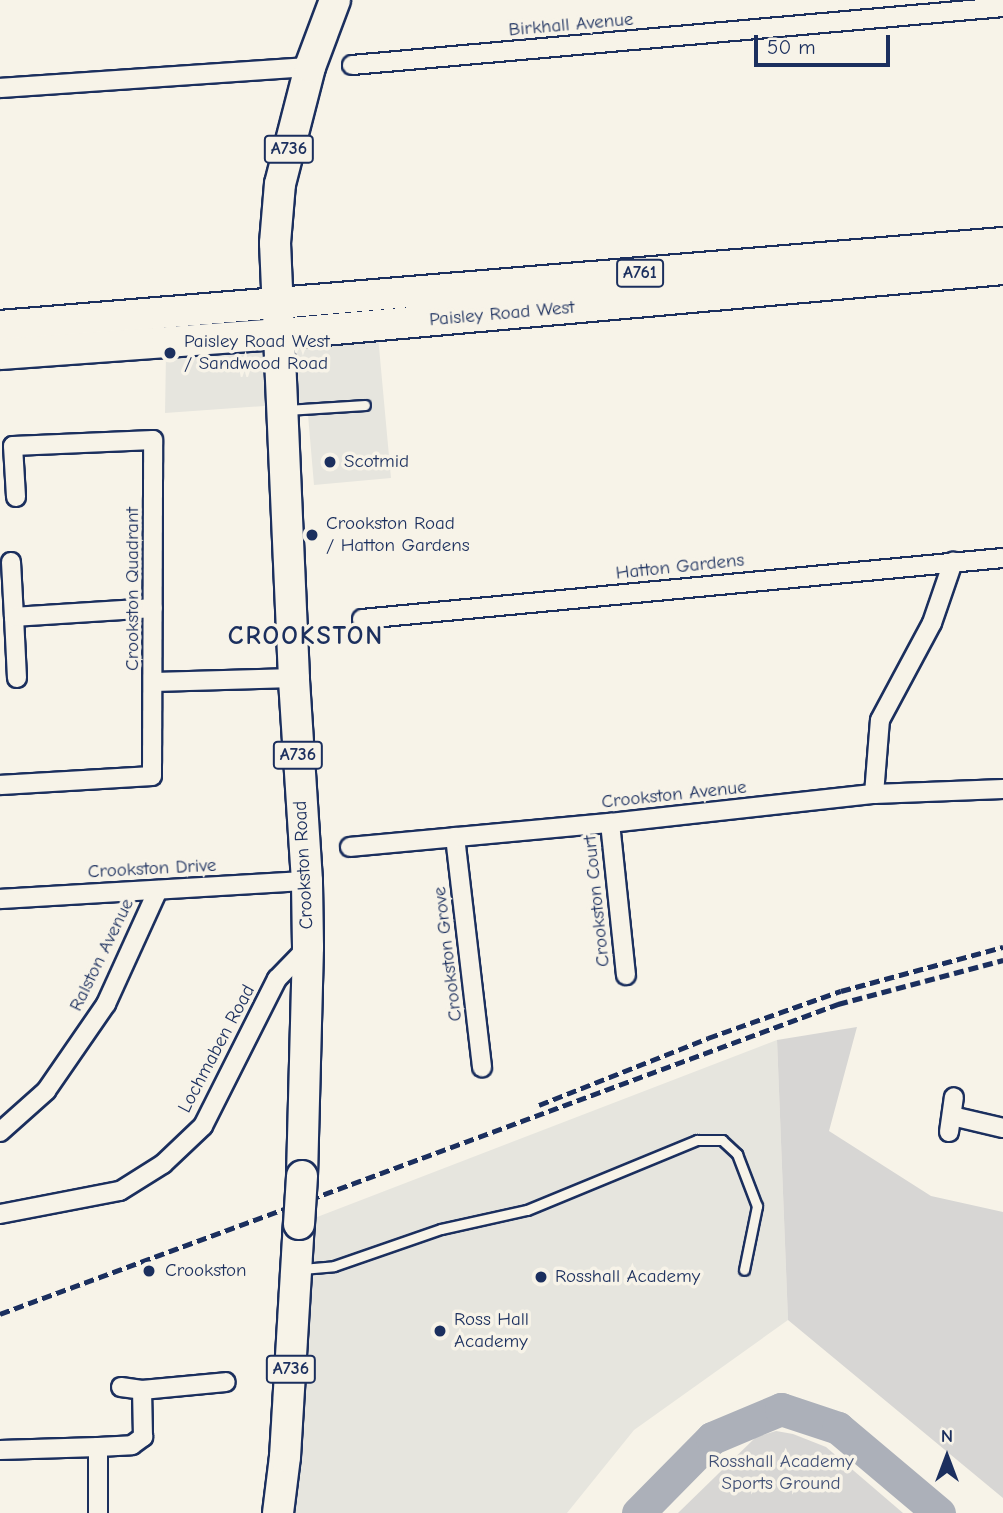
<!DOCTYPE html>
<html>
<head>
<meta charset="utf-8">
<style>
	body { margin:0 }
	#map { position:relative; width:1003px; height:1513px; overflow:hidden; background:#f7f3e8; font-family:"Comic Neue",sans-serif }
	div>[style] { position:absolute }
	.built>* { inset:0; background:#e6e5de }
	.green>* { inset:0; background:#d7d6d4 }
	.river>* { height:33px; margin:-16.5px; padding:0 16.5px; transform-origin:16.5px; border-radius:16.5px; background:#acb0b9 }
	.roads { filter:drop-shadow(2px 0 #1b2f5e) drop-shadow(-2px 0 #1b2f5e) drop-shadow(0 2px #1b2f5e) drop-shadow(0 -2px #1b2f5e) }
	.lane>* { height:9px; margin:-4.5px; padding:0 4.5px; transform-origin:4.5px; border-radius:4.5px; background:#f7f3e8 }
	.street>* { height:18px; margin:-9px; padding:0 9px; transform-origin:9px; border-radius:9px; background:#f7f3e8 }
	.primary>* { height:30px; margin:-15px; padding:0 15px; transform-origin:15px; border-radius:15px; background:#f7f3e8 }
	.rail>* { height:5px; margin-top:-2.5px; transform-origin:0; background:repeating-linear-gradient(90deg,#1b2f5e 0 10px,transparent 0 15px) }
	.bridges { filter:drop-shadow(2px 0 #1b2f5e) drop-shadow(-2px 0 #1b2f5e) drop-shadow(0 2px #1b2f5e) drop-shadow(0 -2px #1b2f5e) }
	.primary-bridge>* { height:30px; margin:-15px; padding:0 15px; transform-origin:15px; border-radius:15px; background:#f7f3e8 }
	.dots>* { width:19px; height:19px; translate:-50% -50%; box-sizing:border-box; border:4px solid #f7f3e8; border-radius:50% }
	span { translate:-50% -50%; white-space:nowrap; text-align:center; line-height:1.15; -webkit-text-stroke:7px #f7f3e8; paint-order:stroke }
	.shield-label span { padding:2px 5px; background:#f7f3e8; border:2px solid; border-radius:5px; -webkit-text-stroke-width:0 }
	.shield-label { font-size:18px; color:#1b2f5e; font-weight:700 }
	.street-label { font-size:19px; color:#1b2f5e }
	.poi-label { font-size:19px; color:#1b2f5e }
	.left { translate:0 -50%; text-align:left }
	.park-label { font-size:19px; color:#415076 }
	.district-label { font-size:26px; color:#1b2f5e; font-weight:700; letter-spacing:2px }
	.north { position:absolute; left:912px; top:1422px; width:70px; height:70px; -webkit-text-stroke:5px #f7f3e8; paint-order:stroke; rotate:0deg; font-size:19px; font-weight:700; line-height:28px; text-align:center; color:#1b2f5e }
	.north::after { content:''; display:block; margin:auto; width:24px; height:32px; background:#1b2f5e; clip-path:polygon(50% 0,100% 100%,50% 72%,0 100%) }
	.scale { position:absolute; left:754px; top:35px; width:136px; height:32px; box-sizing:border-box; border:4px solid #1b2f5e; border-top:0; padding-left:9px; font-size:21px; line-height:24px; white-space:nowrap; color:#1b2f5e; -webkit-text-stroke:5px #f7f3e8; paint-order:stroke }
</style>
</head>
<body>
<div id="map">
	<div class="built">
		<i style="clip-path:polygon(378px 336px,391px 478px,314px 485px,307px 403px,165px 413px,166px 354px)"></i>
		<i style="clip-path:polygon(777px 1040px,788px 1320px,634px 1430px,567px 1513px,293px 1513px,299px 1224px)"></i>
	</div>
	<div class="green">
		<i style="clip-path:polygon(857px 1027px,829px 1131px,931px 1196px,1003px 1212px,1003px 1498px,788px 1320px,777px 1040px)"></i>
		<i style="clip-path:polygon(776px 1431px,793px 1434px,826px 1447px,903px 1513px,678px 1513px,756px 1437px)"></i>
	</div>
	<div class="river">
		<i style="left:638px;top:1513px;width:105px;rotate:-45.4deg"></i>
		<i style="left:712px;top:1438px;width:75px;rotate:-22.8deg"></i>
		<i style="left:781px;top:1409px;width:60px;rotate:18.4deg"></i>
		<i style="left:838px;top:1428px;width:132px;rotate:40.1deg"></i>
	</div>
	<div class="roads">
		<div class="lane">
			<i style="left:287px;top:410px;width:78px;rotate:-3.7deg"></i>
			<i style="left:302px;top:1269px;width:32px;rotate:-5deg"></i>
			<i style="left:334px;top:1266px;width:113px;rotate:-19.1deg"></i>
			<i style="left:441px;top:1229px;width:88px;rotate:-12.5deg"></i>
			<i style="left:527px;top:1210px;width:184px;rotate:-22.4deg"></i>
			<i style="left:697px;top:1140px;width:25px"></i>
			<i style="left:722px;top:1140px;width:21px;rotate:43deg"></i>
			<i style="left:737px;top:1154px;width:56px;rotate:69deg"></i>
			<i style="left:757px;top:1206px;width:65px;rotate:101.5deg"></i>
		</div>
		<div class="street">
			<i style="left:352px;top:65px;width:654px;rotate:-5.09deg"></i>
			<i style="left:0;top:88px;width:311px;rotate:-3.9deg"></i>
			<i style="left:11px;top:562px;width:55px;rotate:86.9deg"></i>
			<i style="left:362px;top:619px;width:644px;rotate:-5.44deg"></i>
			<i style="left:17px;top:678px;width:61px;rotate:-92.8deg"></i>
			<i style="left:14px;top:617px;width:139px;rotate:-3.7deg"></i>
			<i style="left:154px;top:682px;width:140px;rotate:-1.6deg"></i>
			<i style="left:0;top:785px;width:152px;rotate:-3.4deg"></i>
			<i style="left:152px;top:776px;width:336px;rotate:-89.8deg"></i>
			<i style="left:153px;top:440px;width:140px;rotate:177.5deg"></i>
			<i style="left:13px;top:446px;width:51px;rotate:86.6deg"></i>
			<i style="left:874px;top:794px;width:74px;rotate:-85.4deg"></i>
			<i style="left:880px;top:720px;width:110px;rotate:-61.8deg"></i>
			<i style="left:932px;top:623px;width:65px;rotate:-71deg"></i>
			<i style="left:610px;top:823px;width:153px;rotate:84deg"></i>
			<i style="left:455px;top:837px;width:232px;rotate:83.3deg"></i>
			<i style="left:350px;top:847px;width:261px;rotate:-5.3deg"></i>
			<i style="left:610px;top:823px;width:266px;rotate:-6.3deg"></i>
			<i style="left:874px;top:794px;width:129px;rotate:-2.2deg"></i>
			<i style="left:0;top:899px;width:308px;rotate:-3.4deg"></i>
			<i style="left:952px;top:1116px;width:52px;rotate:13.2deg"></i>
			<i style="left:0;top:1132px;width:62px;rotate:-41.7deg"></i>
			<i style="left:46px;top:1091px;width:106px;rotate:-55.4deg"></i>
			<i style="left:106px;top:1004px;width:125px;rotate:-65.5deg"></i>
			<i style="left:949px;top:1132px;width:35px;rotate:-82deg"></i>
			<i style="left:0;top:1214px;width:122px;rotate:-10.9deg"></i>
			<i style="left:120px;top:1191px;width:51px;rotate:-32.1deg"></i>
			<i style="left:163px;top:1164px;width:55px;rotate:-43.5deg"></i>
			<i style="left:203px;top:1126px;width:165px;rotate:-63.3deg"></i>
			<i style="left:277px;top:979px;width:45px;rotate:-45.9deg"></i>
			<i style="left:121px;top:1387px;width:21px;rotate:8deg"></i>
			<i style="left:0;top:1450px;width:98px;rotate:-1.8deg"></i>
			<i style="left:98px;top:1513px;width:66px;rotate:-90deg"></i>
			<i style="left:98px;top:1447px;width:34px;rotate:-3deg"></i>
			<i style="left:132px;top:1445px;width:14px;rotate:-36deg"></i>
			<i style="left:143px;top:1437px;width:47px;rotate:-91.2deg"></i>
			<i style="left:142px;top:1390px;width:84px;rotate:-5.4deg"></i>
		</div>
		<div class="primary">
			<i style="left:0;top:326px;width:1006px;rotate:-4.73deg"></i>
			<i style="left:0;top:354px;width:280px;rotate:-4.1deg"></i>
			<i style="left:279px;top:334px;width:727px;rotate:-5.13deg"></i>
			<i style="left:302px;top:1176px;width:229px;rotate:-88.5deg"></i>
			<i style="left:308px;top:947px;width:66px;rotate:-90.9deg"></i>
			<i style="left:307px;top:881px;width:203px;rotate:-93.7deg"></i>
			<i style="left:294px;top:678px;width:435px;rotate:-92.5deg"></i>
			<i style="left:275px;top:243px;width:59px;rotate:-85.2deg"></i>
			<i style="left:280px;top:184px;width:121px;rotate:-75.6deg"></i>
			<i style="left:310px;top:67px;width:72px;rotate:-69.5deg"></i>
			<i style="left:278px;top:1513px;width:56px;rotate:-82.9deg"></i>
			<i style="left:285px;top:1457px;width:233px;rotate:-86.6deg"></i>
		</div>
	</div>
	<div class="rail">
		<i style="left:539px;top:1105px;width:182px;rotate:-21.6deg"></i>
		<i style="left:708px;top:1038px;width:141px;rotate:-19.5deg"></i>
		<i style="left:841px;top:991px;width:168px;rotate:-15.2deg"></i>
		<i style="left:0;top:1314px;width:894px;rotate:-20.3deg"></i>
		<i style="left:838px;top:1004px;width:171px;rotate:-14.9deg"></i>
	</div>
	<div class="bridges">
		<div class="primary-bridge">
			<i style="left:299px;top:1224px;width:48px;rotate:-86.4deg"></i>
		</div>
	</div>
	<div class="dots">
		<i style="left:170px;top:353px;background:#1b2f5e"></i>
		<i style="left:330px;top:462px;background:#1b2f5e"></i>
		<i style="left:312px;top:535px;background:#1b2f5e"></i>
		<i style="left:149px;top:1271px;background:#1b2f5e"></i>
		<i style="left:541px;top:1277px;background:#1b2f5e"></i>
		<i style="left:440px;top:1331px;background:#1b2f5e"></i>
	</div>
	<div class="shield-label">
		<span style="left:289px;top:149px">A736</span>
		<span style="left:640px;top:273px">A761</span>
		<span style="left:298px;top:755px">A736</span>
		<span style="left:291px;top:1369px">A736</span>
	</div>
	<div class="street-label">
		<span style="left:571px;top:25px;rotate:-5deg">Birkhall Avenue</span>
		<span style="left:502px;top:314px;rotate:-5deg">Paisley Road West</span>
		<span style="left:680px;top:567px;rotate:-6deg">Hatton Gardens</span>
		<span style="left:133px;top:589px;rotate:-90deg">Crookston Quadrant</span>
		<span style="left:674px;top:795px;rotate:-6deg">Crookston Avenue</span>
		<span style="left:304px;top:865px;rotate:-93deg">Crookston Road</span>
		<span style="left:152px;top:869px;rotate:-3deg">Crookston Drive</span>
		<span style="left:597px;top:901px;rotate:-96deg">Crookston Court</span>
		<span style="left:448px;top:954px;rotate:-97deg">Crookston Grove</span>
		<span style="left:102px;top:955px;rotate:-64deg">Ralston Avenue</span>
		<span style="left:217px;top:1049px;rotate:-62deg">Lochmaben Road</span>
	</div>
	<div class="poi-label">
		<span class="left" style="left:184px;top:353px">Paisley Road West<br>/ Sandwood Road</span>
		<span class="left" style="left:344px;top:462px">Scotmid</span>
		<span class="left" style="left:326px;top:535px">Crookston Road<br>/ Hatton Gardens</span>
		<span class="left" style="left:165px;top:1271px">Crookston</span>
		<span class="left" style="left:555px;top:1277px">Rosshall Academy</span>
		<span class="left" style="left:454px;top:1331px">Ross Hall<br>Academy</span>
	</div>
	<div class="park-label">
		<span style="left:781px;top:1473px">Rosshall Academy<br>Sports Ground</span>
	</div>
	<div class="district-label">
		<span style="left:306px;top:637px">CROOKSTON</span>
	</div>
	<div class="north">N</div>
	<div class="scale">50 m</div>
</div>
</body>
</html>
